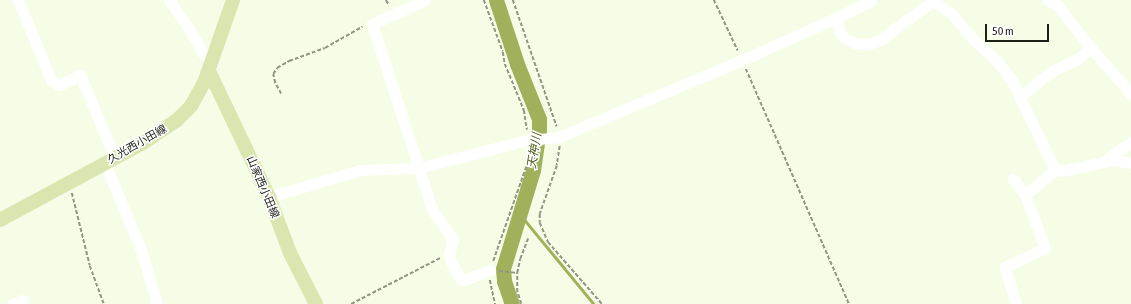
<!DOCTYPE html>
<html>
<head>
<meta charset="utf-8">
<style>
	body { margin:0 }
	#map { position:relative; width:1131px; height:304px; overflow:hidden; background:#f6fde6; font-family:"Asap Condensed","Noto Sans JP",sans-serif }
	div>[style] { position:absolute }
	.stream>* { height:2.5px; margin:-1.25px; padding:0 1.25px; transform-origin:1.25px; border-radius:1.25px; background:#9fb25b }
	.river>* { height:15px; margin:-7.5px; padding:0 7.5px; transform-origin:7.5px; border-radius:7.5px; background:#9fb25b }
	.path>* { height:1.5px; margin-top:-0.75px; transform-origin:0; background:repeating-linear-gradient(90deg,#909585 0 4px,transparent 0 6px) }
	.minor>* { height:11px; margin:-5.5px; padding:0 5.5px; transform-origin:5.5px; border-radius:5.5px; background:#fff }
	.major>* { height:14px; margin:-7px; padding:0 7px; transform-origin:7px; border-radius:7px; background:#dae6af }
	span { translate:-50% -50%; white-space:nowrap; text-align:center; line-height:1.15; -webkit-text-stroke:3px #fff; paint-order:stroke }
	.street-label { font-size:11px; color:#1c1f16 }
	.water-label { font-size:12px; color:#525e20; font-style:italic }
	.scale { position:absolute; left:985px; top:24px; width:64px; height:18px; box-sizing:border-box; border:2px solid #1c1f16; border-top:0; padding-left:5px; font-size:12px; line-height:14px; white-space:nowrap; color:#1c1f16; -webkit-text-stroke:3px #fff; paint-order:stroke }
</style>
</head>
<body>
<div id="map">
	<div class="stream">
		<i style="left:519px;top:213px;width:118px;rotate:50.5deg"></i>
	</div>
	<div class="river">
		<i style="left:496px;top:0;width:67px;rotate:71.8deg"></i>
		<i style="left:517px;top:64px;width:59px;rotate:68.2deg"></i>
		<i style="left:539px;top:119px;width:11px;rotate:90deg"></i>
		<i style="left:539px;top:130px;width:40px;rotate:98.5deg"></i>
		<i style="left:533px;top:170px;width:103px;rotate:106.9deg"></i>
		<i style="left:503px;top:269px;width:12px;rotate:85deg"></i>
		<i style="left:504px;top:281px;width:24px;rotate:71deg"></i>
	</div>
	<div class="path">
		<i style="left:386px;top:0;width:6px;rotate:59deg"></i>
		<i style="left:484px;top:0;width:55px;rotate:69.9deg"></i>
		<i style="left:503px;top:52px;width:12px;rotate:81deg"></i>
		<i style="left:505px;top:64px;width:50px;rotate:67.6deg"></i>
		<i style="left:524px;top:110px;width:20px;rotate:81deg"></i>
		<i style="left:513px;top:0;width:134px;rotate:70.9deg"></i>
		<i style="left:714px;top:0;width:56px;rotate:64.8deg"></i>
		<i style="left:746px;top:69px;width:257px;rotate:66.3deg"></i>
		<i style="left:281px;top:94px;width:13px;rotate:-119deg"></i>
		<i style="left:275px;top:83px;width:9px;rotate:-103deg"></i>
		<i style="left:273px;top:74px;width:7px;rotate:-56deg"></i>
		<i style="left:277px;top:68px;width:14px;rotate:-30deg"></i>
		<i style="left:289px;top:61px;width:38px;rotate:-20deg"></i>
		<i style="left:325px;top:48px;width:43px;rotate:-29.6deg"></i>
		<i style="left:560px;top:146px;width:20px;rotate:99deg"></i>
		<i style="left:557px;top:166px;width:51px;rotate:109.5deg"></i>
		<i style="left:540px;top:214px;width:9px;rotate:90deg"></i>
		<i style="left:540px;top:223px;width:21px;rotate:67deg"></i>
		<i style="left:548px;top:242px;width:82px;rotate:48.9deg"></i>
		<i style="left:72px;top:193px;width:75px;rotate:76.1deg"></i>
		<i style="left:90px;top:266px;width:40px;rotate:69.8deg"></i>
		<i style="left:493px;top:261px;width:106px;rotate:-70.7deg"></i>
		<i style="left:528px;top:161px;width:12px;rotate:-85deg"></i>
		<i style="left:499px;top:271px;width:18px;rotate:6deg"></i>
		<i style="left:490px;top:280px;width:25px;rotate:78deg"></i>
		<i style="left:351px;top:304px;width:100px;rotate:-27.3deg"></i>
		<i style="left:521px;top:304px;width:13px;rotate:-108deg"></i>
		<i style="left:517px;top:292px;width:19px;rotate:-90deg"></i>
		<i style="left:517px;top:273px;width:14px;rotate:-78deg"></i>
		<i style="left:520px;top:259px;width:22px;rotate:-69deg"></i>
	</div>
	<div class="minor">
		<i style="left:18px;top:0;width:87px;rotate:67.6deg"></i>
		<i style="left:51px;top:80px;width:9px;rotate:32deg"></i>
		<i style="left:59px;top:85px;width:23px;rotate:-25deg"></i>
		<i style="left:80px;top:75px;width:90px;rotate:67.1deg"></i>
		<i style="left:169px;top:0;width:40px;rotate:55.1deg"></i>
		<i style="left:192px;top:33px;width:21px;rotate:62deg"></i>
		<i style="left:202px;top:52px;width:15px;rotate:48deg"></i>
		<i style="left:425px;top:0;width:58px;rotate:155.6deg"></i>
		<i style="left:372px;top:24px;width:194px;rotate:72deg"></i>
		<i style="left:432px;top:209px;width:37px;rotate:55deg"></i>
		<i style="left:453px;top:239px;width:16px;rotate:105deg"></i>
		<i style="left:449px;top:254px;width:6px;rotate:81deg"></i>
		<i style="left:450px;top:260px;width:19px;rotate:62deg"></i>
		<i style="left:459px;top:277px;width:5px;rotate:37deg"></i>
		<i style="left:463px;top:280px;width:29px;rotate:-20deg"></i>
		<i style="left:1048px;top:0;width:10px;rotate:29deg"></i>
		<i style="left:1057px;top:5px;width:55px;rotate:51.7deg"></i>
		<i style="left:1091px;top:48px;width:61px;rotate:49deg"></i>
		<i style="left:933px;top:1px;width:23px;rotate:34deg"></i>
		<i style="left:952px;top:14px;width:35px;rotate:50deg"></i>
		<i style="left:975px;top:41px;width:28px;rotate:42deg"></i>
		<i style="left:996px;top:60px;width:24px;rotate:52deg"></i>
		<i style="left:1011px;top:79px;width:101px;rotate:64.2deg"></i>
		<i style="left:836px;top:18px;width:15px;rotate:74deg"></i>
		<i style="left:840px;top:32px;width:7px;rotate:56deg"></i>
		<i style="left:844px;top:38px;width:12px;rotate:24deg"></i>
		<i style="left:855px;top:43px;width:13px;rotate:4deg"></i>
		<i style="left:868px;top:44px;width:13px;rotate:-18deg"></i>
		<i style="left:880px;top:40px;width:67px;rotate:-36.5deg"></i>
		<i style="left:1019px;top:97px;width:42px;rotate:-38.2deg"></i>
		<i style="left:1052px;top:71px;width:26px;rotate:-25deg"></i>
		<i style="left:1076px;top:60px;width:19px;rotate:-39deg"></i>
		<i style="left:1107px;top:161px;width:4px;rotate:-63deg"></i>
		<i style="left:1109px;top:157px;width:27px;rotate:-34deg"></i>
		<i style="left:105px;top:163px;width:94px;rotate:67.5deg"></i>
		<i style="left:141px;top:250px;width:56px;rotate:73.5deg"></i>
		<i style="left:1013px;top:179px;width:20px;rotate:53deg"></i>
		<i style="left:269px;top:197px;width:95px;rotate:-16.5deg"></i>
		<i style="left:360px;top:170px;width:58px;rotate:-2deg"></i>
		<i style="left:418px;top:168px;width:113px;rotate:-14.4deg"></i>
		<i style="left:527px;top:140px;width:32px;rotate:-5deg"></i>
		<i style="left:559px;top:137px;width:199px;rotate:-22.8deg"></i>
		<i style="left:742px;top:60px;width:103px;rotate:-24.1deg"></i>
		<i style="left:836px;top:18px;width:39px;rotate:-27deg"></i>
		<i style="left:12px;top:304px;width:12px;rotate:-20deg"></i>
		<i style="left:1016px;top:304px;width:39px;rotate:-107deg"></i>
		<i style="left:1005px;top:267px;width:44px;rotate:-25.4deg"></i>
		<i style="left:1045px;top:248px;width:57px;rotate:-110.7deg"></i>
		<i style="left:1025px;top:195px;width:39px;rotate:-40deg"></i>
		<i style="left:1055px;top:170px;width:6px;rotate:9deg"></i>
		<i style="left:1061px;top:171px;width:53px;rotate:-11.9deg"></i>
		<i style="left:1113px;top:160px;width:18px;rotate:9deg"></i>
	</div>
	<div class="major">
		<i style="left:209px;top:71px;width:140px;rotate:64.5deg"></i>
		<i style="left:269px;top:197px;width:60px;rotate:69.4deg"></i>
		<i style="left:290px;top:253px;width:57px;rotate:63deg"></i>
		<i style="left:0;top:220px;width:162px;rotate:-28.3deg"></i>
		<i style="left:143px;top:143px;width:40px;rotate:-34deg"></i>
		<i style="left:176px;top:121px;width:21px;rotate:-45deg"></i>
		<i style="left:191px;top:106px;width:26px;rotate:-61deg"></i>
		<i style="left:204px;top:83px;width:88px;rotate:-70.7deg"></i>
	</div>
	<div class="street-label">
		<span style="left:137px;top:144px;rotate:-30deg">久光西小田線</span>
		<span style="left:263px;top:187px;rotate:67deg">山家西小田線</span>
	</div>
	<div class="water-label">
		<span style="left:535px;top:151px;rotate:-81deg">天神川</span>
	</div>
	<div class="scale">50 m</div>
</div>
</body>
</html>
